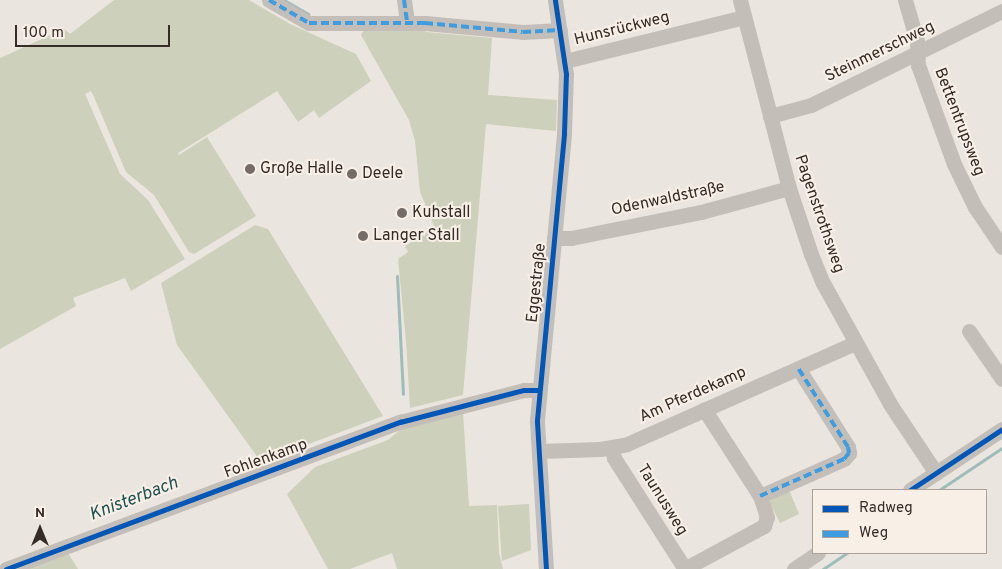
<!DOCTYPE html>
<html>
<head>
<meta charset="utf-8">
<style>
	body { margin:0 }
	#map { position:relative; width:1002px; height:569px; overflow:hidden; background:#ebe5df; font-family:Overpass,sans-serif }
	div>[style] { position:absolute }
	.green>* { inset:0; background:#cdd0ba }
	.stream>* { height:3px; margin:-1.5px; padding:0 1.5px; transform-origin:1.5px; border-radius:1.5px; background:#9dbdbb }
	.minor>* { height:15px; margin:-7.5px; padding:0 7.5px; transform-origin:7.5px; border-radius:7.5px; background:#c4beb9 }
	.quiet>* { height:4px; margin-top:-2px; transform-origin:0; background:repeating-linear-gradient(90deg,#3e9ce0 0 8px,transparent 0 12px) }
	.cycleway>* { height:5px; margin:-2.5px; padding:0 2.5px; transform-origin:2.5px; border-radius:2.5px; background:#0057b8 }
	.dots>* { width:14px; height:14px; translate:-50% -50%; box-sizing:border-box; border:2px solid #f8f0e7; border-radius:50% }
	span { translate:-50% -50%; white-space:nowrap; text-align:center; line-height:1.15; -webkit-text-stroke:4px #f8f0e7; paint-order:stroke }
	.street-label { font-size:16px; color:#352b27 }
	.poi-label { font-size:16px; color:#352b27 }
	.left { translate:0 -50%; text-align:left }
	.water-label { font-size:18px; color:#1f5254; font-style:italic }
	.legend { position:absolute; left:812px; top:489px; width:175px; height:65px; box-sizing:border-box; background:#f8f0e7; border:1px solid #aaa19a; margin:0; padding:6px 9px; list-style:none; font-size:15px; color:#352b27 }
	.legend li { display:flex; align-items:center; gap:10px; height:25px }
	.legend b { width:25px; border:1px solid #aaa19a }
	.north { position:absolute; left:15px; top:504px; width:50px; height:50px; -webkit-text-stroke:4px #f8f0e7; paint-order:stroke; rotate:0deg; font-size:14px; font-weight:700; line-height:20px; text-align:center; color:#352b27 }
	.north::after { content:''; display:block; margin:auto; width:18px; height:22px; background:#352b27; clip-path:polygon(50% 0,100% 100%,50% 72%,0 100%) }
	.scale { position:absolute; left:15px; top:25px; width:155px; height:22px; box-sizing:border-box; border:2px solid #352b27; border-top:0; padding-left:6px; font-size:15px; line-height:18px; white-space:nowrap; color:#352b27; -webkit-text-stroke:4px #f8f0e7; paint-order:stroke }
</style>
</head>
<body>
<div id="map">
	<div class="green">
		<i style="clip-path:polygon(114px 0,249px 0,290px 24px,356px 54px,371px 81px,319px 118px,314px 110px,298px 122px,277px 91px,178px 153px,179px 155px,207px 137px,256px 216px,194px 254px,189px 252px,154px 195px,126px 172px,94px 97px,91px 91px,85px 94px,120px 174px,148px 200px,185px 259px,131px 291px,125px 278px,73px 298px,76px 306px,0 349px,0 58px,64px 29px,70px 34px)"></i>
		<i style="clip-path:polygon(422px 28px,426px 32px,492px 38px,488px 95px,557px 100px,556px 131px,486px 124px,463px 395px,410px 408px,406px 341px,398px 259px,408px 252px,405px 246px,435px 228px,420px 192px,415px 141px,409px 120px,361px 35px,364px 29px)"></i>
		<i style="clip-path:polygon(255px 225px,268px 229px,383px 416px,261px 462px,177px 345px,161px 283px)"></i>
		<i style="clip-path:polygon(463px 412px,469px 506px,497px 505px,499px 553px,503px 569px,397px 569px,392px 553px,350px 569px,328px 569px,287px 494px,315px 467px,388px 440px,406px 425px)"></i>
		<i style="clip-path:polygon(789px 490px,799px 514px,780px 523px,770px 503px,771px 498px)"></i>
		<i style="clip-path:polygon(529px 504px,531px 550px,502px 561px,498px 506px)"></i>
		<i style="clip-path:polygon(66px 550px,78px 569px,15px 569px)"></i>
	</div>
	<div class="stream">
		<i style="left:284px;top:0;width:28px;rotate:30deg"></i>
		<i style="left:397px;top:276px;width:118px;rotate:87.1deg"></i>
		<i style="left:939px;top:490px;width:76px;rotate:-33.7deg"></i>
		<i style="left:823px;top:569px;width:29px;rotate:-34deg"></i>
	</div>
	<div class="minor">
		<i style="left:269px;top:0;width:46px;rotate:29.9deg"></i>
		<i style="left:309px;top:23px;width:116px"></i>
		<i style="left:425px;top:23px;width:98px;rotate:5.2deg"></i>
		<i style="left:523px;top:32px;width:37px;rotate:-3deg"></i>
		<i style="left:404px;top:0;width:22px;rotate:82deg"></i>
		<i style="left:740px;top:0;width:194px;rotate:75.4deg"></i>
		<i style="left:789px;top:188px;width:70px;rotate:71.6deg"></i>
		<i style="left:811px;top:254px;width:31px;rotate:68deg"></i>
		<i style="left:823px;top:283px;width:138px;rotate:61deg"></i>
		<i style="left:890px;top:404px;width:83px;rotate:56.3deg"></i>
		<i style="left:905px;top:0;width:43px;rotate:73.7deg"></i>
		<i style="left:917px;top:41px;width:24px;rotate:88deg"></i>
		<i style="left:918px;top:65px;width:105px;rotate:70deg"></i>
		<i style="left:954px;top:164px;width:48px;rotate:64deg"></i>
		<i style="left:975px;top:207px;width:48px;rotate:56deg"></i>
		<i style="left:565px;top:61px;width:184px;rotate:-13.8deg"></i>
		<i style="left:770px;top:116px;width:42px;rotate:-15deg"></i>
		<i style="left:811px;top:105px;width:213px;rotate:-26.2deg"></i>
		<i style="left:554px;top:238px;width:17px"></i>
		<i style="left:571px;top:238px;width:133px;rotate:-11.3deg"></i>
		<i style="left:701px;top:212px;width:91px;rotate:-15.3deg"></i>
		<i style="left:969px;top:331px;width:58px;rotate:55.5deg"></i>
		<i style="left:612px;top:448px;width:10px;rotate:79deg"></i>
		<i style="left:614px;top:458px;width:132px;rotate:57.4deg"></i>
		<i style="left:539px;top:451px;width:61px;rotate:-1.9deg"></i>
		<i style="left:600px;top:449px;width:27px;rotate:-10deg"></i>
		<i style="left:627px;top:444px;width:249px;rotate:-23.9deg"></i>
		<i style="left:910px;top:490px;width:110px;rotate:-33.5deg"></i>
		<i style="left:760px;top:496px;width:92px;rotate:-23.8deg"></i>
		<i style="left:844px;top:459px;width:8px;rotate:-50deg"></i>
		<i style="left:849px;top:453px;width:6px;rotate:-99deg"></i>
		<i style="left:848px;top:447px;width:93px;rotate:-122.3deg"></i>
		<i style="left:6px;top:569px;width:421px;rotate:-20.5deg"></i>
		<i style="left:400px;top:422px;width:128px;rotate:-14.5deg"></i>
		<i style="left:524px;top:390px;width:15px"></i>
		<i style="left:546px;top:569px;width:149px;rotate:-93.5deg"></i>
		<i style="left:537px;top:420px;width:288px;rotate:-84.6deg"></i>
		<i style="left:564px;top:133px;width:59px;rotate:-88.1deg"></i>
		<i style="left:566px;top:74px;width:75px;rotate:-98.5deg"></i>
		<i style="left:684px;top:569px;width:91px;rotate:-28.3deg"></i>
		<i style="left:764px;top:526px;width:9px;rotate:-72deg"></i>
		<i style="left:767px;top:517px;width:22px;rotate:-108deg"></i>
		<i style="left:760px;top:496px;width:103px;rotate:-122.8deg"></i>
		<i style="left:794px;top:569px;width:29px;rotate:-34deg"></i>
	</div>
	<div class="quiet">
		<i style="left:269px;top:0;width:46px;rotate:29.9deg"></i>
		<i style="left:309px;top:23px;width:116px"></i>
		<i style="left:425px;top:23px;width:98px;rotate:5.2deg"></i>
		<i style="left:523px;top:32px;width:37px;rotate:-3deg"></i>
		<i style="left:404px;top:0;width:22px;rotate:82deg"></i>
		<i style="left:760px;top:496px;width:92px;rotate:-23.8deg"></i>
		<i style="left:844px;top:459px;width:8px;rotate:-50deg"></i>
		<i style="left:849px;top:453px;width:6px;rotate:-99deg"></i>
		<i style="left:848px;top:447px;width:93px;rotate:-122.3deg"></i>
	</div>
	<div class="cycleway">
		<i style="left:910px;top:490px;width:110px;rotate:-33.5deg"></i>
		<i style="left:6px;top:569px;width:421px;rotate:-20.5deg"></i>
		<i style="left:400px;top:422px;width:128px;rotate:-14.5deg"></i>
		<i style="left:524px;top:390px;width:15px"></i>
		<i style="left:546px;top:569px;width:149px;rotate:-93.5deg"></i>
		<i style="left:537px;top:420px;width:288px;rotate:-84.6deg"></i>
		<i style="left:564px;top:133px;width:59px;rotate:-88.1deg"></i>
		<i style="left:566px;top:74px;width:75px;rotate:-98.5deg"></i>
	</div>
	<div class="dots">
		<i style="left:250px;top:169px;background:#756c67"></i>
		<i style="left:352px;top:174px;background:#756c67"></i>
		<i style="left:402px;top:213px;background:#756c67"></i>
		<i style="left:363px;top:236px;background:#756c67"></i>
	</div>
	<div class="street-label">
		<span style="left:622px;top:29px;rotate:-14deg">Hunsrückweg</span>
		<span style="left:880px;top:52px;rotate:-26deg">Steinmerschweg</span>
		<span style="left:959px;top:122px;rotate:69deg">Bettentrupsweg</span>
		<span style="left:668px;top:199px;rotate:-12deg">Odenwaldstraße</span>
		<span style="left:819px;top:214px;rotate:71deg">Pagenstrothsweg</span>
		<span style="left:537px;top:283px;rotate:-84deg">Eggestraße</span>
		<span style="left:693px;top:395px;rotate:-24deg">Am Pferdekamp</span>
		<span style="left:266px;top:459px;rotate:-20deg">Fohlenkamp</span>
		<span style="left:662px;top:500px;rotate:58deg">Taunusweg</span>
	</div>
	<div class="poi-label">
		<span class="left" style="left:260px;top:169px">Große Halle</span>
		<span class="left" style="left:362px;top:174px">Deele</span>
		<span class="left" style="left:412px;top:213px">Kuhstall</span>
		<span class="left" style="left:373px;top:236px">Langer Stall</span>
	</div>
	<div class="water-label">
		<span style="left:134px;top:500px;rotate:-21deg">Knisterbach</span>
	</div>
	<ul class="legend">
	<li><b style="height:6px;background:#0057b8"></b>Radweg</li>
	<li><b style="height:6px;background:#3e9ce0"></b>Weg</li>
	</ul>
	<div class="north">N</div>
	<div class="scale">100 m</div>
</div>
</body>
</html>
